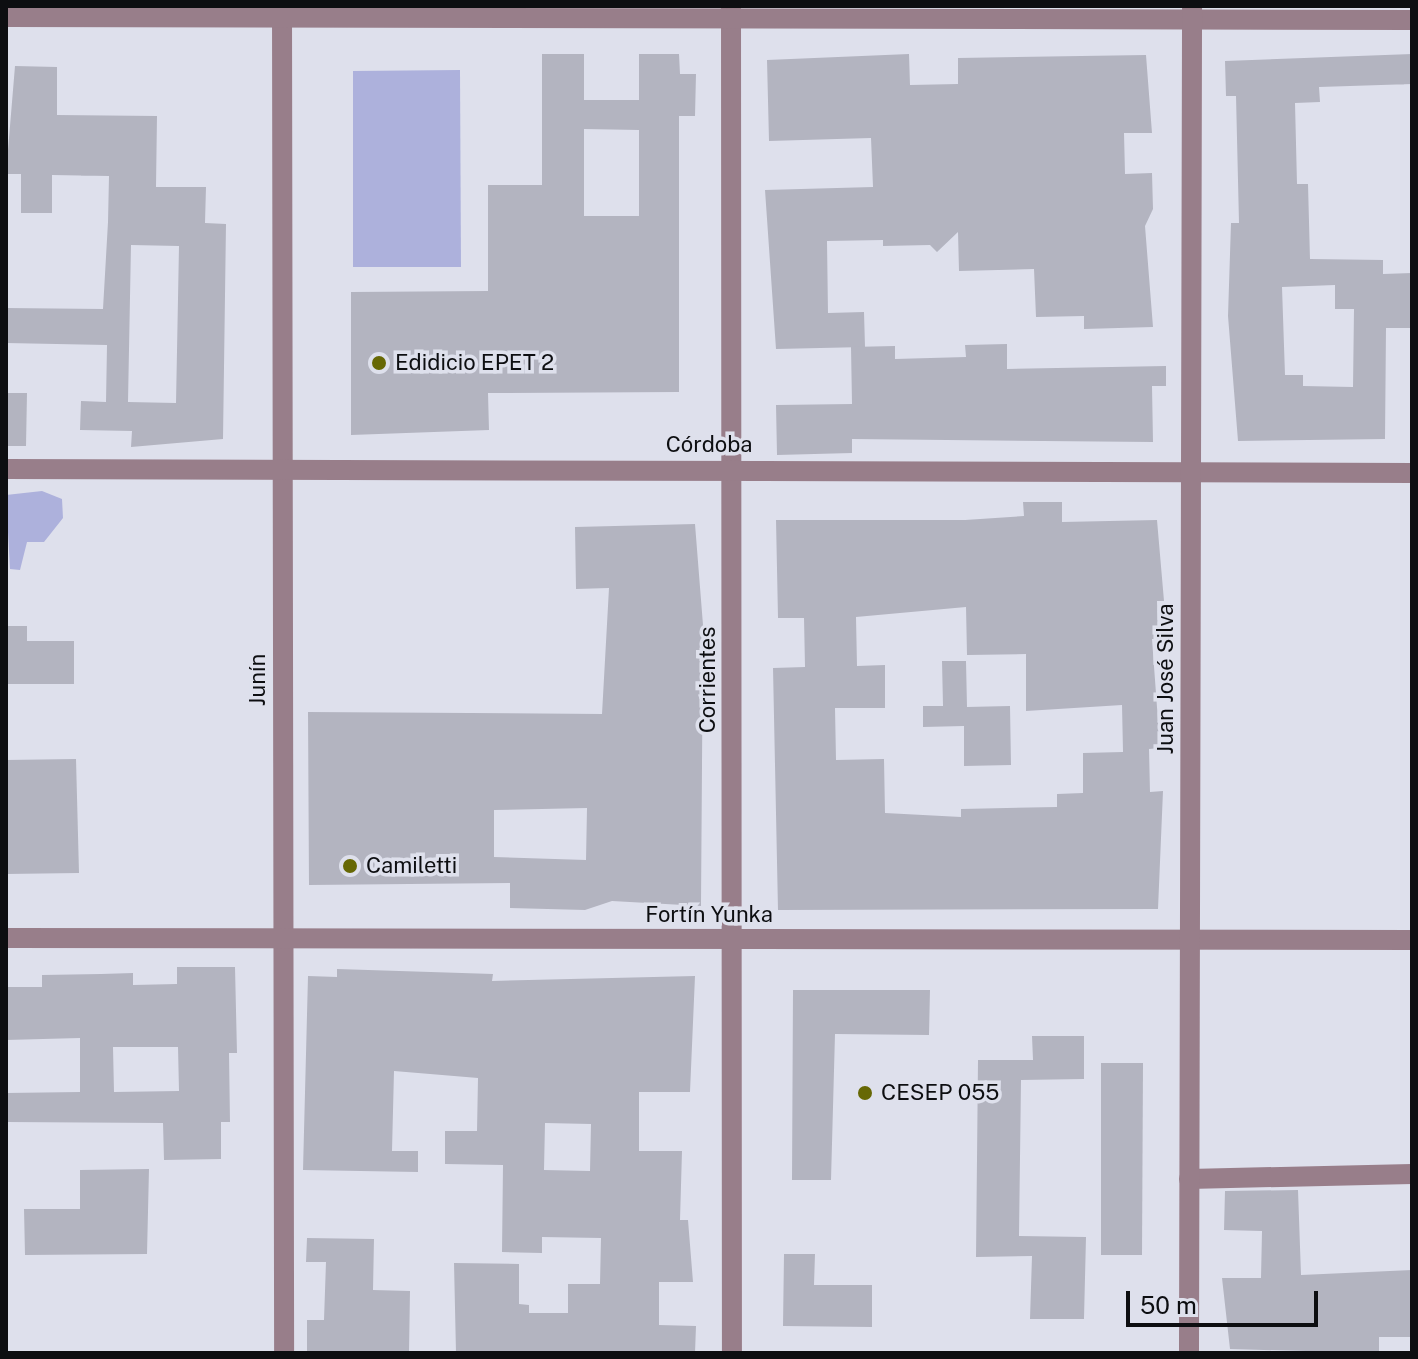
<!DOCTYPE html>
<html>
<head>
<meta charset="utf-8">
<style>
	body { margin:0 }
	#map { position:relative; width:1418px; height:1359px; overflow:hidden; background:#dee0ec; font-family:"Public Sans",sans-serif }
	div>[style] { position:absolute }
	.green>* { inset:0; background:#adb1dc }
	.building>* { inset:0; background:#b3b4c0 }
	.minor>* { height:20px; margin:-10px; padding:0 10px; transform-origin:10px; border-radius:10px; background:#987e8a }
	.dots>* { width:22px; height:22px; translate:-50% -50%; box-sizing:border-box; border:4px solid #dee0ec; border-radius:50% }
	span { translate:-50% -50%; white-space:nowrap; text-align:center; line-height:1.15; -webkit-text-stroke:7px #dee0ec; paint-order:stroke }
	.poi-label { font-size:22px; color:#0d0e11 }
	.left { translate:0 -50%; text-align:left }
	.street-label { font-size:22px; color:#0d0e11 }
	.frame { position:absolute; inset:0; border:8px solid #0d0e11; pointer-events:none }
	.scale { position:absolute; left:1126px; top:1291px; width:192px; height:36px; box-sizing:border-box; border:4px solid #0d0e11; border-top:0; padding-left:10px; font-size:24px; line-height:28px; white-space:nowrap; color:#0d0e11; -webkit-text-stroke:6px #dee0ec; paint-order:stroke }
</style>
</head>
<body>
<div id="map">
	<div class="green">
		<i style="clip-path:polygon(460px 70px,461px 267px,353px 267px,353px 71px)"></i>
		<i style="clip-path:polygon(42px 491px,62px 499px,63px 518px,44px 542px,27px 542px,20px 570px,10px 569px,6px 495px)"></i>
	</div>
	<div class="building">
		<i style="clip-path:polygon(evenodd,542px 54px,584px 54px,584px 100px,639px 100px,639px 54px,679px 54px,680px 74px,696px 74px,695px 116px,679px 116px,679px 392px,488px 393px,489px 430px,351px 435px,351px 292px,488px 291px,488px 185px,542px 185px,542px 54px,584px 129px,639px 130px,639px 216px,584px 216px,584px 129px)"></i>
		<i style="clip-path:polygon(909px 54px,910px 85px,958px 84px,958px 58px,1146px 55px,1152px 133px,1124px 133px,1125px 174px,1152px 173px,1153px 209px,1145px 226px,1153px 327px,1084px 329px,1084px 316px,1036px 317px,1034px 269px,959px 271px,958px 232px,937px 252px,930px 245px,883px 246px,883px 240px,827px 241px,828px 313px,864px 312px,865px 347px,776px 349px,765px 190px,873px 187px,871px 138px,769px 141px,767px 60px)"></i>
		<i style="clip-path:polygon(evenodd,1412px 54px,1412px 84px,1319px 87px,1320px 102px,1295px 103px,1297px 184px,1308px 184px,1310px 259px,1383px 260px,1383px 274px,1412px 273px,1412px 328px,1386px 328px,1385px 439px,1238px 441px,1228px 316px,1231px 223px,1239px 223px,1236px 96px,1226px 96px,1225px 61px,1412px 54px,1335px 285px,1335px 309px,1354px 309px,1353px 387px,1303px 386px,1303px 375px,1285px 375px,1282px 287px,1335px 285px)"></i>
		<i style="clip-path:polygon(evenodd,15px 66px,57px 67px,57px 115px,157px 116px,156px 187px,206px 187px,205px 223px,226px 224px,223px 439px,131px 447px,132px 431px,80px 430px,81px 401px,106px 402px,107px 345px,6px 343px,6px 308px,103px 309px,108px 222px,109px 176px,52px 175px,52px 213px,21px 213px,21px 174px,6px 174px,15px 66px,131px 245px,179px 246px,176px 403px,128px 402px,131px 245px)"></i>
		<i style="clip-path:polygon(1007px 344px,1007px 369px,1166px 366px,1166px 386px,1152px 386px,1153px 442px,852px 439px,852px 453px,777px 455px,776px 405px,852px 404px,851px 347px,895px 346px,895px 359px,966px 357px,965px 345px)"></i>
		<i style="clip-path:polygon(6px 393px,27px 393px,26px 446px,6px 446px)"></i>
		<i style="clip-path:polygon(evenodd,1023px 502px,1062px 502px,1062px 522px,1157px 520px,1164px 601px,1157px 601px,1158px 639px,1152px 639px,1160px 748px,1149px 749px,1150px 792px,1163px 791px,1158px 909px,778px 910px,773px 668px,805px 667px,804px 618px,778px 618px,776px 520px,965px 520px,1024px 516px,1023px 502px,966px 607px,967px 655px,1026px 654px,1026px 711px,1122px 705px,1123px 752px,1083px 753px,1083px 793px,1057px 794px,1057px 807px,961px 809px,961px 817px,885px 813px,884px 759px,836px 760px,835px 708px,885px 708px,885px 665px,857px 666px,856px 617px,966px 607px)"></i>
		<i style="clip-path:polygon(evenodd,695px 524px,703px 625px,701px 906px,612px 901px,585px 910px,510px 908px,510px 883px,309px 885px,308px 712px,602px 714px,609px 588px,576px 589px,575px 527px,695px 524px,587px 808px,586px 860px,494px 857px,494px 810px,587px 808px)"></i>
		<i style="clip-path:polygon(6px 626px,27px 626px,27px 641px,74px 641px,74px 684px,6px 684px)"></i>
		<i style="clip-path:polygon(942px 661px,966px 661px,967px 707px,1010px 706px,1011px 765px,964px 766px,964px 726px,923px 727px,923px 706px,943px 706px)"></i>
		<i style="clip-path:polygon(76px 759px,79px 873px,6px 874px,6px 760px)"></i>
		<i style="clip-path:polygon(evenodd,177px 967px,235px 967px,237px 1053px,229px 1053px,230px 1122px,221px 1122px,221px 1159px,164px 1160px,163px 1123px,6px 1122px,6px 1093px,80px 1092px,80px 1038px,6px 1040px,6px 987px,42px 987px,42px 975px,101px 974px,133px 973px,133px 985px,177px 984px,177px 967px,113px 1047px,178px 1047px,179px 1091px,114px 1092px,113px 1047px)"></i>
		<i style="clip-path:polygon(evenodd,337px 969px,493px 974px,492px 981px,695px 976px,690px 1092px,639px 1092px,639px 1151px,682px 1151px,680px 1220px,688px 1220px,693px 1282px,659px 1282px,659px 1325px,696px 1326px,695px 1353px,456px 1353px,454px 1263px,519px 1264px,519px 1304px,529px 1305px,529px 1313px,568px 1313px,568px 1284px,600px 1284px,601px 1238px,542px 1237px,542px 1253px,502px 1252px,503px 1165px,445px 1164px,445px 1131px,477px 1131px,478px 1078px,394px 1071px,392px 1151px,418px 1151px,418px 1172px,303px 1170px,308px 976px,337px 977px,337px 969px,545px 1123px,591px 1124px,590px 1171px,544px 1170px,545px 1123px)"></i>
		<i style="clip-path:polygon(793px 990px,930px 990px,929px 1035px,835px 1034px,831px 1180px,792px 1180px)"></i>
		<i style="clip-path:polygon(1032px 1036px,1084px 1036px,1084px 1079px,1021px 1080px,1019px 1236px,1086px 1237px,1084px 1319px,1030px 1319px,1032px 1256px,976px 1257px,978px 1060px,1033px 1060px)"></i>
		<i style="clip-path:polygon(1101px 1063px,1143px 1063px,1142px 1255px,1101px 1255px)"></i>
		<i style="clip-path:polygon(149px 1169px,147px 1254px,25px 1255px,24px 1209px,80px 1209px,80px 1170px)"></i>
		<i style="clip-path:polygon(1298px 1190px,1301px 1275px,1412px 1270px,1412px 1337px,1379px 1337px,1379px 1353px,1230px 1349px,1222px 1278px,1261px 1278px,1262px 1231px,1224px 1230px,1225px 1191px)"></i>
		<i style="clip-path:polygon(307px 1238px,374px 1239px,373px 1290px,410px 1291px,409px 1353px,307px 1353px,307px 1320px,324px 1320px,326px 1262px,306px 1262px)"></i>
		<i style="clip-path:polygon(784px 1254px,815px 1254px,814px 1285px,872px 1285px,872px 1327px,783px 1326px)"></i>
	</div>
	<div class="minor">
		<i style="left:282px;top:6px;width:1347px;rotate:89.91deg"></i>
		<i style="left:731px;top:6px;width:1347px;rotate:89.96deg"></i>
		<i style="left:6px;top:17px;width:1406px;rotate:0.12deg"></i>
		<i style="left:6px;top:469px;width:1406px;rotate:0.16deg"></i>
		<i style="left:6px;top:938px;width:1406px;rotate:0.08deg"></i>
		<i style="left:1189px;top:1179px;width:223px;rotate:-1.3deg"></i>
		<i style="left:1189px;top:1353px;width:1347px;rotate:-89.87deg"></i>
	</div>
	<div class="dots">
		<i style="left:379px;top:363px;background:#676805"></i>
		<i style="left:350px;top:866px;background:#676805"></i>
		<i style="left:865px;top:1093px;background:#676805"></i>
	</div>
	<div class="poi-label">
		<span class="left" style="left:395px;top:363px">Edidicio EPET 2</span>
		<span class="left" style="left:366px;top:866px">Camiletti</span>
		<span class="left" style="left:881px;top:1093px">CESEP 055</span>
	</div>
	<div class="street-label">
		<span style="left:709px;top:445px">Córdoba</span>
		<span style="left:1166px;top:679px;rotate:-90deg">Juan José Silva</span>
		<span style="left:258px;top:680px;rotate:-90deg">Junín</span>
		<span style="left:708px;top:680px;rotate:-90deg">Corrientes</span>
		<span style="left:709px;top:915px">Fortín Yunka</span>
	</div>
	<div class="frame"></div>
	<div class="scale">50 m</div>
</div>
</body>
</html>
